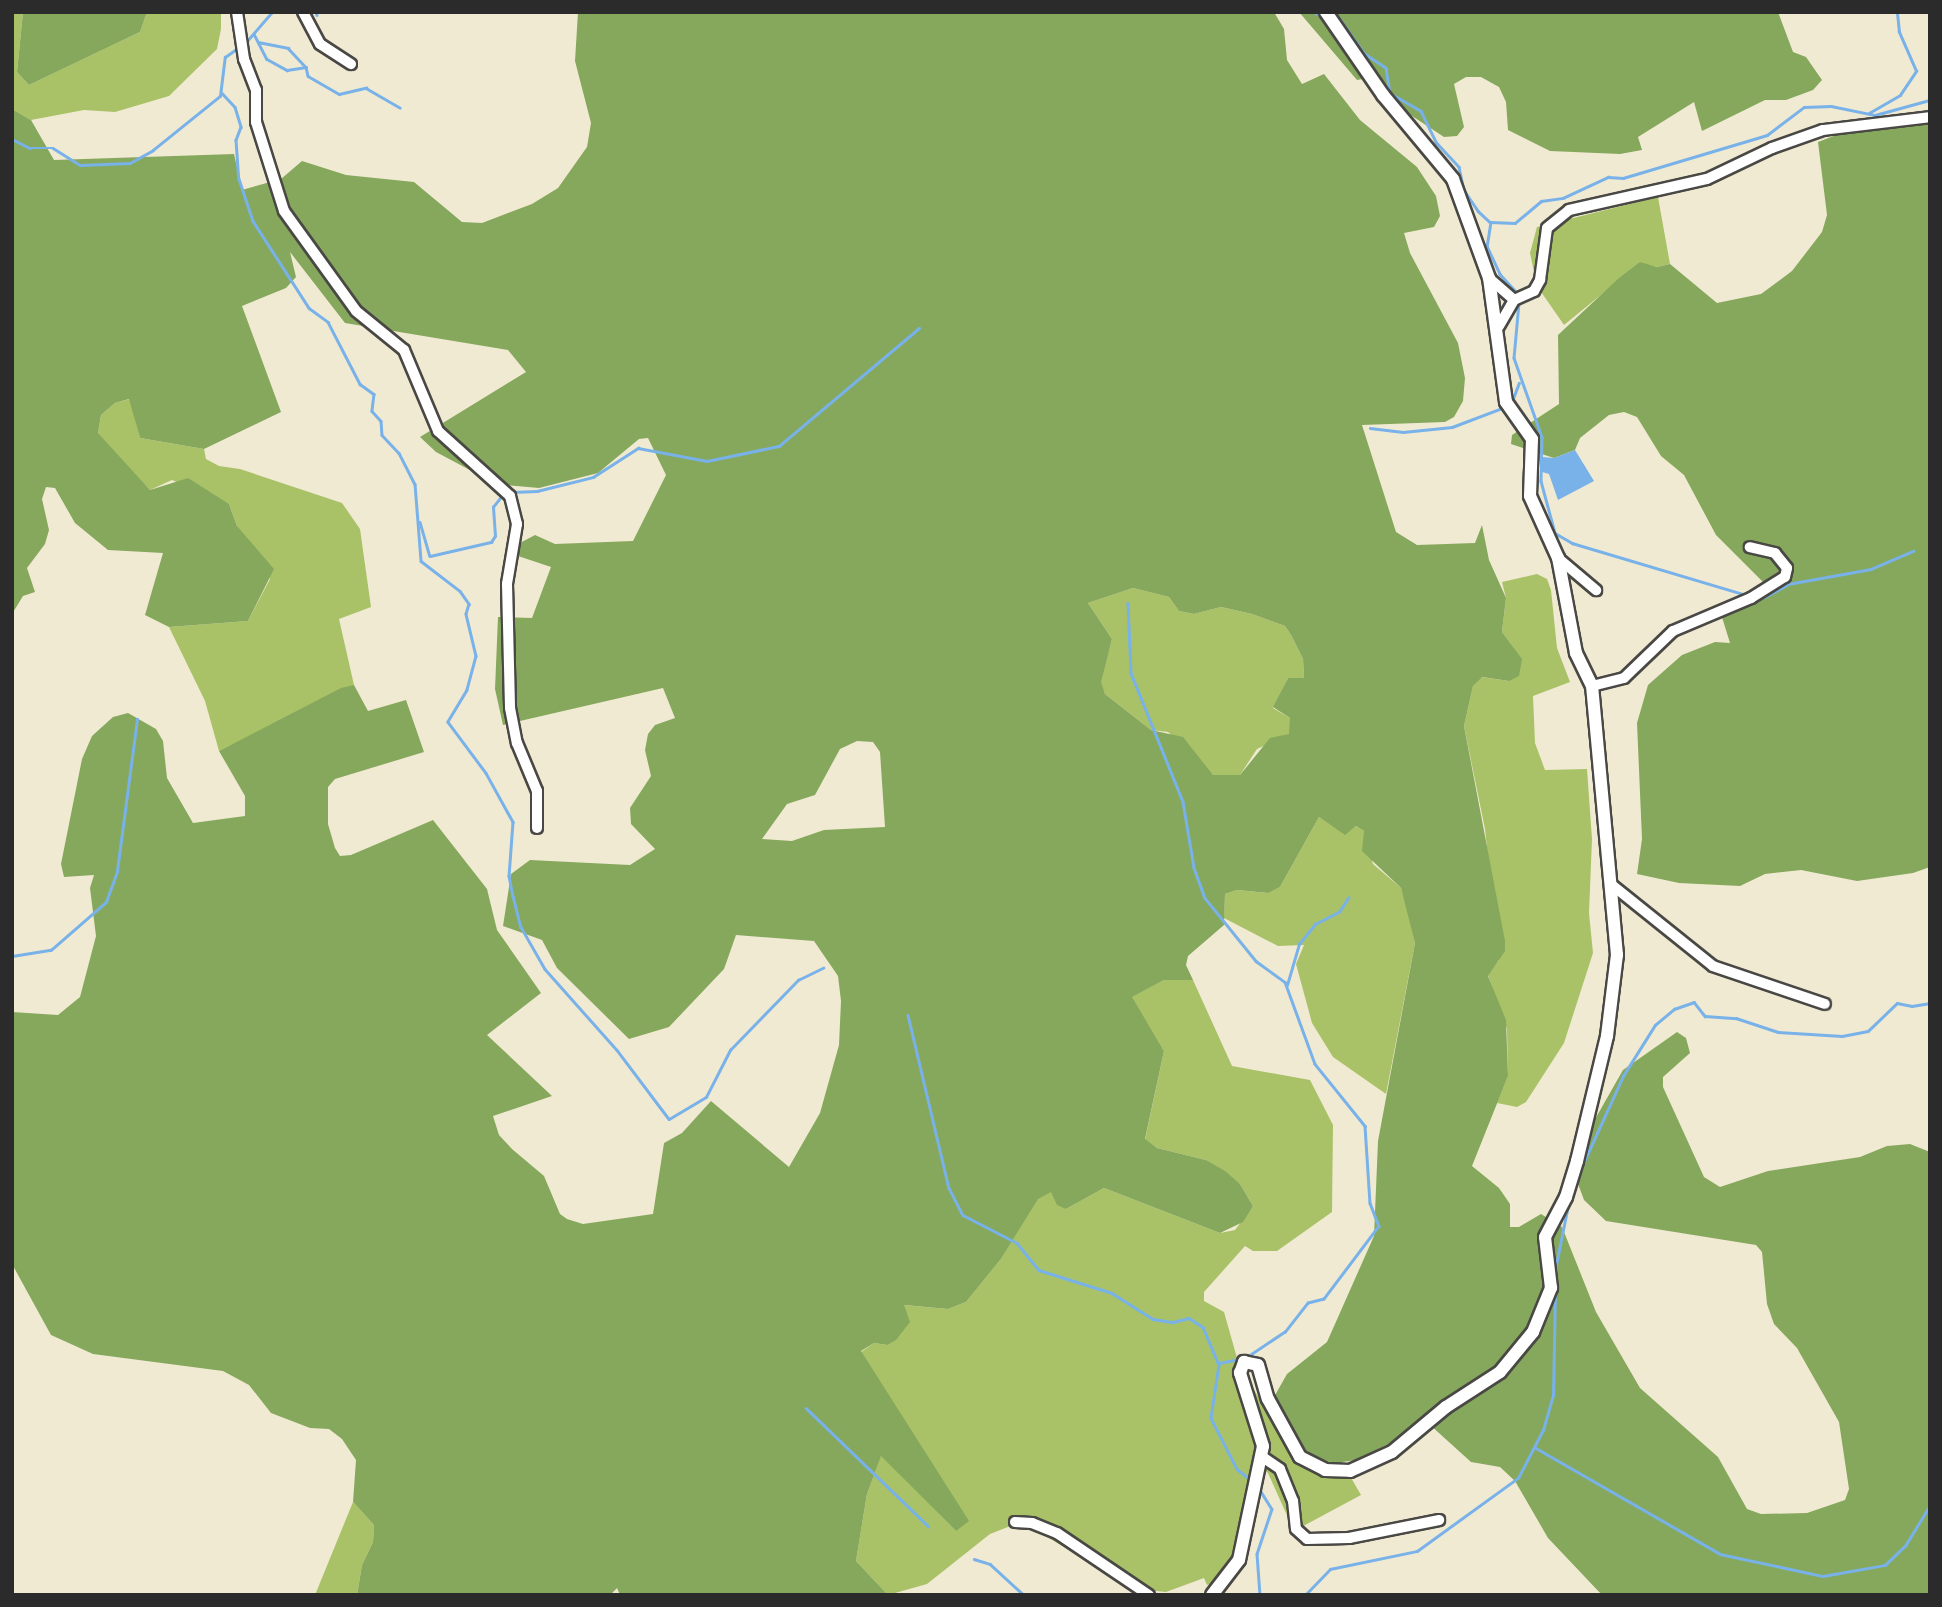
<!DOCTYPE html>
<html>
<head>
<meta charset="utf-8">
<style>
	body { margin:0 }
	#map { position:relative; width:1942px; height:1607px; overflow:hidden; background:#f1ead3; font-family:"Balsamiq Sans",sans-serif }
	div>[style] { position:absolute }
	.green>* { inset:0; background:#a9c267 }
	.forest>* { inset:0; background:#86a85c }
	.water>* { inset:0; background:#78b2e9 }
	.stream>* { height:2.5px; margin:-1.25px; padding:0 1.25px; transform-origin:1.25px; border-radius:1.25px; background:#78b2e9 }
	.roads { filter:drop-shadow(2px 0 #494844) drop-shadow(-2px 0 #494844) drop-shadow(0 2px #494844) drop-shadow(0 -2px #494844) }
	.minor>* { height:10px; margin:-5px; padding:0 5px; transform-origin:5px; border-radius:5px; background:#fff }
	.tertiary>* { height:12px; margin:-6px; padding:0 6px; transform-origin:6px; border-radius:6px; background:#fff }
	span { translate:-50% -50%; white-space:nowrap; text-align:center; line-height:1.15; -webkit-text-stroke:5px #f7f3e8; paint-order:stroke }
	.frame { position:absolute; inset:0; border:14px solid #2b2b2b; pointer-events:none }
</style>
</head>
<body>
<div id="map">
	<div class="green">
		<i style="clip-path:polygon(12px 12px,23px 12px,17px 72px,29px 85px,140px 32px,147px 12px,221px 12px,221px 29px,217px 49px,169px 96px,115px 112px,84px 110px,31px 120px,12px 109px)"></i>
		<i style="clip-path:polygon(1658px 197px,1670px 264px,1657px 267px,1640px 263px,1564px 325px,1537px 286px,1530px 253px,1537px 227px)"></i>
		<i style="clip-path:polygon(130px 399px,140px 438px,204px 449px,206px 459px,219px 466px,240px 469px,342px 503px,360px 529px,371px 607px,339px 619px,354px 685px,219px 751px,205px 701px,169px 627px,248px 621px,270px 579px,237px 526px,229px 504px,172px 480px,150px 490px,108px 448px,98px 433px,101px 415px,115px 403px)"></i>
		<i style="clip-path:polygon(1537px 574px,1547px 579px,1551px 590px,1557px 648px,1570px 682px,1533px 696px,1535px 743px,1545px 770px,1587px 769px,1592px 839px,1589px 913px,1593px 953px,1564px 1043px,1526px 1102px,1517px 1107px,1497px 1103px,1508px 1076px,1507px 1029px,1488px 975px,1499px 960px,1485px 829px,1464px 726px,1473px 686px,1481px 677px,1509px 681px,1515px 650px,1502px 632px,1506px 598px,1502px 582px)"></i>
		<i style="clip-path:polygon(1133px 588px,1169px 597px,1179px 611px,1194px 614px,1221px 607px,1252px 614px,1285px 626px,1291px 635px,1303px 659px,1304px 678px,1288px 678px,1273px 708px,1290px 718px,1290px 734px,1257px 749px,1240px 775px,1213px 775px,1168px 732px,1151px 730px,1105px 694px,1100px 682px,1112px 639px,1088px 603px)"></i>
		<i style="clip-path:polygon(1319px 817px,1345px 834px,1356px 826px,1364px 831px,1373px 864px,1401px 888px,1409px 913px,1415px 943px,1386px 1094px,1333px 1057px,1312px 1023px,1296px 964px,1304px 945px,1278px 946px,1224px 918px,1225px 894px,1237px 890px,1267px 893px,1280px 887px)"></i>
		<i style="clip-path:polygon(1164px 980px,1193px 980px,1232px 1066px,1310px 1080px,1333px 1125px,1332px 1212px,1277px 1251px,1253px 1251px,1245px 1246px,1204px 1292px,1204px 1301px,1224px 1312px,1239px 1365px,1288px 1446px,1342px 1462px,1361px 1495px,1294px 1531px,1268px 1473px,1252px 1461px,1235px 1553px,1217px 1582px,1207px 1585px,1204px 1578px,1166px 1592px,1138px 1589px,1038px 1532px,1013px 1525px,990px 1534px,927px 1584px,888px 1595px,856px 1561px,867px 1494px,881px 1455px,956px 1531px,861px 1352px,874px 1343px,887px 1345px,903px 1305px,948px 1309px,966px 1302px,1001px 1259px,1038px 1198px,1051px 1191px,1066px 1209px,1104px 1188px,1220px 1233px,1235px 1230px,1253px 1206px,1240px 1184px,1206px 1160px,1157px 1148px,1145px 1140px,1164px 1051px,1131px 997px)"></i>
		<i style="clip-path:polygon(353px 1502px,374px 1525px,373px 1542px,362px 1565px,357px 1595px,315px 1595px)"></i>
	</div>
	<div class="forest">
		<i style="clip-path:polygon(23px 12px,147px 12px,140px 32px,29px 85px,17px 72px)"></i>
		<i style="clip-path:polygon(evenodd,578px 12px,1274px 12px,1284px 29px,1287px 60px,1302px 84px,1324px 74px,1360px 120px,1417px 167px,1436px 196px,1440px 216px,1434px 227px,1404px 233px,1410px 253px,1458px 343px,1465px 378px,1463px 401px,1454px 417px,1445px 422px,1362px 425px,1396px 532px,1417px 545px,1475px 543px,1482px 525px,1489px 560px,1506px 598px,1502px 632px,1522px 659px,1519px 676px,1509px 681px,1482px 677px,1473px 686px,1464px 726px,1505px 941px,1505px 951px,1488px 976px,1506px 1020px,1508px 1076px,1472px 1166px,1499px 1188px,1510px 1204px,1510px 1227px,1519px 1227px,1541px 1214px,1562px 1227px,1596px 1312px,1640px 1388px,1718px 1457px,1747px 1509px,1761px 1514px,1807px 1513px,1845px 1500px,1849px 1489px,1839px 1422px,1797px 1348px,1774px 1324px,1767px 1304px,1762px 1252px,1756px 1245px,1606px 1221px,1584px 1200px,1577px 1181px,1582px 1142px,1623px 1070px,1677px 1032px,1686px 1038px,1690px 1053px,1663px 1077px,1663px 1087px,1704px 1177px,1720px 1187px,1768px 1171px,1860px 1157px,1887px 1146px,1910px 1144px,1930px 1152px,1930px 1595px,1602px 1595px,1548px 1538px,1515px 1481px,1500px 1467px,1471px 1462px,1429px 1424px,1356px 1460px,1336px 1463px,1304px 1455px,1288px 1446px,1269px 1418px,1270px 1404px,1287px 1374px,1327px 1342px,1374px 1236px,1378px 1141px,1415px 943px,1401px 888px,1362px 851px,1364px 831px,1356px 826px,1345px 835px,1319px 817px,1280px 887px,1268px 893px,1237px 890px,1225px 894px,1224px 925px,1188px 956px,1186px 965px,1193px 980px,1164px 980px,1132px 997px,1164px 1051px,1145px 1139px,1157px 1148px,1206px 1160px,1225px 1171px,1240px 1184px,1253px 1206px,1243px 1222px,1220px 1233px,1104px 1188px,1066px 1209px,1057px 1205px,1051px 1192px,1038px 1199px,1001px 1259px,966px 1302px,948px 1309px,904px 1305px,910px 1322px,896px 1340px,887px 1345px,874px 1343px,861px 1351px,969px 1521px,956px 1531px,881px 1456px,867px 1494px,856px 1561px,888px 1595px,620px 1595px,617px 1588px,610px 1595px,357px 1595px,362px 1565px,373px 1542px,374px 1525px,353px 1502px,356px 1460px,342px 1439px,329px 1429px,310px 1428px,271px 1413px,249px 1385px,223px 1371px,93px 1354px,51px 1335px,12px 1264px,12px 1012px,58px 1015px,80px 997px,96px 936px,90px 888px,94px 875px,64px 877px,61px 864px,82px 759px,92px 736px,113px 717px,128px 713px,156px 729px,163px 741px,167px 778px,193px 823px,245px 816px,245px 796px,219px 751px,341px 688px,354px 685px,368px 711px,406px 700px,424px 752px,335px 779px,328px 787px,328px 824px,335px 848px,340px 856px,351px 855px,433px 820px,487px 889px,497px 930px,541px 993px,487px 1035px,552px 1096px,493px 1116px,499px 1135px,512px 1149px,544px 1176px,560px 1214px,567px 1219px,583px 1224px,653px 1214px,664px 1143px,682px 1133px,711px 1101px,789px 1167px,820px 1113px,839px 1045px,841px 1001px,838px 976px,814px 941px,736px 935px,724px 969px,669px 1027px,629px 1039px,557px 968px,542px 940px,503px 926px,511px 874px,530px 860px,630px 865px,655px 849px,631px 824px,630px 808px,651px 776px,645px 750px,648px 734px,655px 725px,675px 718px,663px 688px,503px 725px,495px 689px,498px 617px,532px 618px,551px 567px,518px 556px,518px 544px,535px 535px,555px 544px,633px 541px,666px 475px,648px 438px,639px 439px,598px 473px,539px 488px,506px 485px,483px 477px,436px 452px,420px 437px,526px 372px,508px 350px,345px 323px,290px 252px,296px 277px,286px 288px,242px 306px,281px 412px,204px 449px,140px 438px,129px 399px,115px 403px,101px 415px,98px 433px,150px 490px,188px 478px,229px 504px,237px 526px,274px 569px,248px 621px,169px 627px,145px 615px,163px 553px,108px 550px,75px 523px,55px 488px,46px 487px,42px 499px,49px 530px,45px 544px,27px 568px,35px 592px,23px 596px,12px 614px,12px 109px,31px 120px,54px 160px,234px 154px,242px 190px,281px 179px,302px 161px,346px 175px,414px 182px,462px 222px,482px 223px,532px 204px,558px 188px,587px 147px,591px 123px,575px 61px,578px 12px,1133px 588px,1169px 597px,1179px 611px,1194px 614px,1221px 607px,1252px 614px,1285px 626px,1291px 635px,1303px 659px,1304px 678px,1288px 678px,1273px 707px,1290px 718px,1289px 734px,1270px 738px,1240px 775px,1213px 775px,1183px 737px,1151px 730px,1105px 694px,1101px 682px,1112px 639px,1088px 603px,1133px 588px,578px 12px,857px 741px,873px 742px,880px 752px,885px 827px,824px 830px,792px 841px,762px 839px,787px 804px,815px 795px,840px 749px,857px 741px)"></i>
		<i style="clip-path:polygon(1299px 12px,1778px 12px,1793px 52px,1806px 57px,1822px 80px,1813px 90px,1786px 100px,1765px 100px,1702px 131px,1694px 102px,1638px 137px,1642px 150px,1620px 154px,1550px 151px,1508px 130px,1506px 102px,1499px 87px,1481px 77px,1466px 77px,1454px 84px,1464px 127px,1457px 136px,1444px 137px,1406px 112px,1369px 78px,1357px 80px)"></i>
		<i style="clip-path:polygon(1930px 121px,1930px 867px,1913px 873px,1857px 881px,1801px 870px,1765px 874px,1740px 886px,1679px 883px,1637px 874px,1642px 839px,1637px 723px,1648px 685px,1682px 655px,1715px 642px,1730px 643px,1721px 614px,1766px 585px,1716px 535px,1684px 475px,1661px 456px,1637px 417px,1624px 412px,1609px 415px,1580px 438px,1575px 450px,1554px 458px,1511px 444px,1512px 435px,1559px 404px,1558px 335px,1619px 278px,1640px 262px,1657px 267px,1670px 264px,1717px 303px,1761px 294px,1792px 271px,1822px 232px,1827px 215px,1818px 142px,1844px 132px)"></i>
	</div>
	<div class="water">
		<i style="clip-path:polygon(1575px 450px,1594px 481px,1558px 500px,1549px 474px,1542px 472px,1542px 457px,1554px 458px)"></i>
	</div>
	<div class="stream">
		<i style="left:316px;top:12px;width:3px;rotate:72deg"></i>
		<i style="left:1314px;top:12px;width:10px;rotate:29deg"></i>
		<i style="left:1338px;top:16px;width:45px;rotate:54.9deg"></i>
		<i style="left:1364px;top:53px;width:27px;rotate:34deg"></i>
		<i style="left:1386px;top:68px;width:25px;rotate:81deg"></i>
		<i style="left:1390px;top:93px;width:36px;rotate:30deg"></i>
		<i style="left:1421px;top:111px;width:34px;rotate:64deg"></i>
		<i style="left:1436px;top:142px;width:34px;rotate:47deg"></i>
		<i style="left:1459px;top:167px;width:24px;rotate:78deg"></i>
		<i style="left:1464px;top:190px;width:25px;rotate:56deg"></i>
		<i style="left:1478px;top:211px;width:16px;rotate:43deg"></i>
		<i style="left:1490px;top:222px;width:25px;rotate:2deg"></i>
		<i style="left:1515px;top:223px;width:34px;rotate:-40deg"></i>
		<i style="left:1541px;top:201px;width:22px;rotate:-8deg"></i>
		<i style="left:1563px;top:198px;width:50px;rotate:-25deg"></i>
		<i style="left:1608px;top:177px;width:15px;rotate:4deg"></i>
		<i style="left:1623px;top:178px;width:150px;rotate:-16.6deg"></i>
		<i style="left:1767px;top:135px;width:46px;rotate:-37.1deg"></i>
		<i style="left:1804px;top:107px;width:27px;rotate:-2deg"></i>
		<i style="left:1831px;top:106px;width:45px;rotate:11.6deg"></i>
		<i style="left:1875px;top:115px;width:57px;rotate:-15.3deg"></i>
		<i style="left:254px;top:34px;width:28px;rotate:63deg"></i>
		<i style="left:267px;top:59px;width:23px;rotate:29deg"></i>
		<i style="left:287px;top:70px;width:19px;rotate:-9deg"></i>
		<i style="left:246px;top:42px;width:40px;rotate:-49deg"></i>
		<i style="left:258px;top:42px;width:31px;rotate:11deg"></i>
		<i style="left:288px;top:48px;width:26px;rotate:47deg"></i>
		<i style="left:306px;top:67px;width:9px;rotate:77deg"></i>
		<i style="left:308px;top:76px;width:36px;rotate:30deg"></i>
		<i style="left:339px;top:94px;width:28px;rotate:-13deg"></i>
		<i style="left:366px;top:88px;width:39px;rotate:30deg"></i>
		<i style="left:222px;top:93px;width:19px;rotate:47deg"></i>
		<i style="left:235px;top:107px;width:21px;rotate:73deg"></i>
		<i style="left:241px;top:127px;width:14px;rotate:111deg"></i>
		<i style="left:236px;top:140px;width:39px;rotate:86deg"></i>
		<i style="left:239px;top:179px;width:44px;rotate:71.6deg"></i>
		<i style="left:253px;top:221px;width:103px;rotate:57.2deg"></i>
		<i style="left:309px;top:308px;width:24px;rotate:36deg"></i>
		<i style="left:328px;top:322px;width:70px;rotate:62.7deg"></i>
		<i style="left:360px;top:384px;width:17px;rotate:36deg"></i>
		<i style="left:374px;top:394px;width:17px;rotate:97deg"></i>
		<i style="left:372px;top:411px;width:13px;rotate:48deg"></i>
		<i style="left:381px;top:421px;width:14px;rotate:86deg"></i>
		<i style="left:382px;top:435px;width:25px;rotate:47deg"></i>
		<i style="left:399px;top:453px;width:35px;rotate:63deg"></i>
		<i style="left:415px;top:484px;width:77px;rotate:85.5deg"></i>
		<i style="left:421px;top:561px;width:49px;rotate:37.6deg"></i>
		<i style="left:460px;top:591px;width:16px;rotate:55deg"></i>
		<i style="left:469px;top:604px;width:10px;rotate:107deg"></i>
		<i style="left:466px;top:614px;width:43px;rotate:76.6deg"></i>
		<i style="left:476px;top:656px;width:35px;rotate:105deg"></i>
		<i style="left:467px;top:690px;width:37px;rotate:121deg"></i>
		<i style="left:448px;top:722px;width:64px;rotate:53.3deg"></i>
		<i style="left:486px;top:773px;width:56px;rotate:61.1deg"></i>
		<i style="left:513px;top:822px;width:54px;rotate:94.2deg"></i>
		<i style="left:509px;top:876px;width:20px;rotate:79deg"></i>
		<i style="left:513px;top:896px;width:32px;rotate:76deg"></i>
		<i style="left:521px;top:927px;width:48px;rotate:60.3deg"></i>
		<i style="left:545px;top:969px;width:108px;rotate:48.4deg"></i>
		<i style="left:617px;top:1050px;width:86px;rotate:53deg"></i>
		<i style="left:669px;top:1119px;width:43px;rotate:-30.7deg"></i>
		<i style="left:706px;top:1097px;width:53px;rotate:-62.9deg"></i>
		<i style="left:730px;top:1050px;width:98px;rotate:-45.8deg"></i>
		<i style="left:798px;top:980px;width:28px;rotate:-26deg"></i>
		<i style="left:1869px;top:113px;width:36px;rotate:-30deg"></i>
		<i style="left:1900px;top:95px;width:29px;rotate:-56deg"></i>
		<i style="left:1916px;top:71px;width:43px;rotate:-113.6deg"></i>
		<i style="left:1899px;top:32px;width:20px;rotate:-96deg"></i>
		<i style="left:12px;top:139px;width:20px;rotate:27deg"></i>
		<i style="left:30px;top:148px;width:23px"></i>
		<i style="left:53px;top:148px;width:32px;rotate:32deg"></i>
		<i style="left:80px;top:165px;width:50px;rotate:-2.3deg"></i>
		<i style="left:130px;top:163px;width:26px;rotate:-29deg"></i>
		<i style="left:153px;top:150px;width:86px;rotate:-38.9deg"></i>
		<i style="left:220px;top:96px;width:39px;rotate:-83deg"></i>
		<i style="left:225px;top:57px;width:16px;rotate:-35deg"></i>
		<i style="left:1491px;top:222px;width:24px;rotate:99deg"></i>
		<i style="left:1487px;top:246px;width:31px;rotate:65deg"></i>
		<i style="left:1500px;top:274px;width:24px;rotate:48deg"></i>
		<i style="left:1519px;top:303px;width:55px;rotate:95.2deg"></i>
		<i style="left:1514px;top:358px;width:84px;rotate:70.5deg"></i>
		<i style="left:1542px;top:437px;width:44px;rotate:91.3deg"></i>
		<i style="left:1541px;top:481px;width:54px;rotate:74.9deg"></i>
		<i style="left:1555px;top:533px;width:20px;rotate:30deg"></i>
		<i style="left:1572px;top:543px;width:182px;rotate:16.6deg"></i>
		<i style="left:1512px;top:401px;width:19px;rotate:-69deg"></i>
		<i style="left:1370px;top:428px;width:33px;rotate:7deg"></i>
		<i style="left:1403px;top:432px;width:49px;rotate:-5.8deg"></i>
		<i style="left:1452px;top:427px;width:57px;rotate:-20.7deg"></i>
		<i style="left:512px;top:492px;width:25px;rotate:-2deg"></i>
		<i style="left:537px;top:491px;width:58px;rotate:-14deg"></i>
		<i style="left:593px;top:477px;width:54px;rotate:-32.8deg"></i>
		<i style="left:638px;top:448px;width:70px;rotate:10.7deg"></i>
		<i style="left:707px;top:461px;width:74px;rotate:-11.8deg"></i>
		<i style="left:779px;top:446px;width:183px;rotate:-40.1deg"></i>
		<i style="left:420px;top:522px;width:35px;rotate:74deg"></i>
		<i style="left:430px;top:556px;width:63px;rotate:-12.9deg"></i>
		<i style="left:491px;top:542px;width:7px;rotate:-56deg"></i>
		<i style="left:495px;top:536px;width:29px;rotate:-94deg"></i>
		<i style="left:493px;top:507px;width:16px;rotate:-52deg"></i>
		<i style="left:1765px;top:597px;width:26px;rotate:-29deg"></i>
		<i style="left:1788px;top:584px;width:84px;rotate:-10.2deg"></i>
		<i style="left:1871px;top:569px;width:46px;rotate:-23.2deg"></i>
		<i style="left:1128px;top:603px;width:70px;rotate:87.5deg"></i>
		<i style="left:1131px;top:673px;width:139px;rotate:68deg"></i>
		<i style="left:1183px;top:802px;width:67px;rotate:80.5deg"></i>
		<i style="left:1194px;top:868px;width:32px;rotate:70deg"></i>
		<i style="left:1205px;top:898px;width:81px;rotate:51deg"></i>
		<i style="left:1256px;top:961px;width:36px;rotate:36deg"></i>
		<i style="left:1285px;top:982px;width:87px;rotate:69.9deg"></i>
		<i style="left:1315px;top:1064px;width:80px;rotate:51.1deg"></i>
		<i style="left:1365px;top:1126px;width:77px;rotate:86.3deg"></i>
		<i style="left:1370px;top:1203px;width:25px;rotate:69deg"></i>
		<i style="left:1379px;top:1226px;width:91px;rotate:127deg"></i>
		<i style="left:1324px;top:1299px;width:16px;rotate:166deg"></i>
		<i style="left:1308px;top:1303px;width:37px;rotate:128deg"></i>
		<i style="left:1285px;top:1332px;width:47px;rotate:146.3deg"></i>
		<i style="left:12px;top:956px;width:39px;rotate:-9deg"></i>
		<i style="left:51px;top:950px;width:73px;rotate:-41.1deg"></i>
		<i style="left:106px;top:902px;width:33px;rotate:-70deg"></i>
		<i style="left:117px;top:871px;width:153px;rotate:-82.5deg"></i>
		<i style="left:1287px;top:985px;width:43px;rotate:-73.7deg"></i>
		<i style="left:1299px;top:944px;width:26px;rotate:-51deg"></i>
		<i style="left:1315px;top:924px;width:27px;rotate:-27deg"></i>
		<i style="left:1339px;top:912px;width:17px;rotate:-57deg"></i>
		<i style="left:908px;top:1015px;width:178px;rotate:76.7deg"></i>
		<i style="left:949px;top:1188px;width:30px;rotate:63deg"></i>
		<i style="left:963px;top:1215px;width:61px;rotate:27.4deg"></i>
		<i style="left:1017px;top:1243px;width:35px;rotate:51deg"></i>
		<i style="left:1039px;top:1270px;width:77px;rotate:17.5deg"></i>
		<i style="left:1112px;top:1293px;width:49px;rotate:32.4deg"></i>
		<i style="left:1153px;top:1319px;width:20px;rotate:9deg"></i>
		<i style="left:1173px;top:1322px;width:16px;rotate:-14deg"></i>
		<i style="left:1189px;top:1318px;width:17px;rotate:33deg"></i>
		<i style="left:1203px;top:1327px;width:41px;rotate:67.2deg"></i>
		<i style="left:1219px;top:1365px;width:54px;rotate:98.6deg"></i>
		<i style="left:1211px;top:1418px;width:57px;rotate:63deg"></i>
		<i style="left:1237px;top:1469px;width:18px;rotate:38deg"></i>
		<i style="left:1582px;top:1166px;width:99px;rotate:-65.5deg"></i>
		<i style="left:1623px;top:1076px;width:60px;rotate:-57.9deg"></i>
		<i style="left:1655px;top:1025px;width:25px;rotate:-40deg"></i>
		<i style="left:1674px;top:1009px;width:21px;rotate:-19deg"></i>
		<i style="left:1694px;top:1002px;width:18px;rotate:52deg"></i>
		<i style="left:1705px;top:1016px;width:31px;rotate:4deg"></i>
		<i style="left:1736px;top:1018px;width:44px;rotate:18.4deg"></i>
		<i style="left:1778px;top:1032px;width:64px;rotate:3.6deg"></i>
		<i style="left:1842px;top:1036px;width:26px;rotate:-11deg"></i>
		<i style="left:1868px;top:1031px;width:40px;rotate:-44deg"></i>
		<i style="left:1897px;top:1003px;width:15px;rotate:11deg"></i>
		<i style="left:1912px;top:1006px;width:18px;rotate:-9deg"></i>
		<i style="left:1555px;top:1270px;width:66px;rotate:-78.7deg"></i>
		<i style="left:1219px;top:1363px;width:21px;rotate:-11deg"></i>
		<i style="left:806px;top:1408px;width:170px;rotate:44deg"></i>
		<i style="left:1536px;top:1448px;width:212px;rotate:29.9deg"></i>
		<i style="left:1720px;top:1554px;width:105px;rotate:12.1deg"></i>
		<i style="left:1823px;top:1576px;width:63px;rotate:-10.1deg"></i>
		<i style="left:1885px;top:1565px;width:28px;rotate:-44deg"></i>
		<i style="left:1905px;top:1546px;width:48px;rotate:-58.6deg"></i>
		<i style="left:1260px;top:1490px;width:22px;rotate:58deg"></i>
		<i style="left:1272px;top:1509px;width:47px;rotate:108.4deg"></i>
		<i style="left:1257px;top:1554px;width:41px;rotate:85.8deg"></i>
		<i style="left:974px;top:1559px;width:17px;rotate:17deg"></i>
		<i style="left:990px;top:1564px;width:46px;rotate:42.4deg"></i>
		<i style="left:1305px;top:1595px;width:36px;rotate:-46deg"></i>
		<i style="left:1330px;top:1569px;width:89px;rotate:-11.7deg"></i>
		<i style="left:1417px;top:1551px;width:125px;rotate:-35.9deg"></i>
		<i style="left:1518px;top:1478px;width:54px;rotate:-62.5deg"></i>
		<i style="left:1543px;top:1430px;width:35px;rotate:-74deg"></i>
		<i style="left:1553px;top:1396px;width:105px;rotate:-88.9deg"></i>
	</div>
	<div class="roads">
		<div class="minor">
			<i style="left:237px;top:12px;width:48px;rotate:81.5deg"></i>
			<i style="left:244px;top:59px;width:33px;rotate:69deg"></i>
			<i style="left:256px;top:90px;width:32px;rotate:90deg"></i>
			<i style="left:256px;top:122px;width:93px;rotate:72.5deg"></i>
			<i style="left:284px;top:211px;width:123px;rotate:54.2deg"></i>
			<i style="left:356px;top:311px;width:62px;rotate:39.1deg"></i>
			<i style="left:404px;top:350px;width:88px;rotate:67.2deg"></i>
			<i style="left:438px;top:431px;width:97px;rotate:42.1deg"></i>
			<i style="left:510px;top:496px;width:29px;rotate:76deg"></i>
			<i style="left:517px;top:524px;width:61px;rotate:99.5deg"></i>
			<i style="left:507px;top:584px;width:124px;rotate:88.6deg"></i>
			<i style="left:510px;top:708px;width:36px;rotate:79deg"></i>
			<i style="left:517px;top:743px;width:52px;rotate:67.4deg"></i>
			<i style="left:537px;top:791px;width:37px;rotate:90deg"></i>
			<i style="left:303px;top:12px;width:36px;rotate:62deg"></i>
			<i style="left:320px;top:44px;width:37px;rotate:33deg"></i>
			<i style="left:1489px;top:278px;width:33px;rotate:41deg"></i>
			<i style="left:1514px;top:300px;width:22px;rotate:-24deg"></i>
			<i style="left:1534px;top:291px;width:13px;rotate:-61deg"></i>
			<i style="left:1540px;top:280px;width:52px;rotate:-82.3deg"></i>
			<i style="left:1547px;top:228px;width:28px;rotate:-39deg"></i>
			<i style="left:1569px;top:210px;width:141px;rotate:-12.7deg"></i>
			<i style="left:1707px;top:179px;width:72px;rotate:-25.5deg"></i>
			<i style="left:1772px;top:148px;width:54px;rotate:-19.4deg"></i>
			<i style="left:1823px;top:130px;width:108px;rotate:-6.9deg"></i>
			<i style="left:1499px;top:326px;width:30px;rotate:-60deg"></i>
			<i style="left:1558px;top:558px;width:50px;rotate:40.1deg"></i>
			<i style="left:1592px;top:686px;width:33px;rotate:-14deg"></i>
			<i style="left:1624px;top:678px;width:68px;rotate:-43.8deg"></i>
			<i style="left:1673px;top:631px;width:85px;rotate:-22.9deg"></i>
			<i style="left:1751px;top:598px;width:40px;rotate:-32deg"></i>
			<i style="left:1785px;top:577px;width:9px;rotate:-77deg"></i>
			<i style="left:1787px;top:568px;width:19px;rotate:-129deg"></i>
			<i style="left:1775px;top:553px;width:26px;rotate:-167deg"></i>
			<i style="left:1612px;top:885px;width:129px;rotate:38.7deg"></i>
			<i style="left:1713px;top:966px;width:118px;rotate:18.7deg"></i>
			<i style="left:1261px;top:1456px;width:23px;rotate:34deg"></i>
			<i style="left:1280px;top:1469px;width:35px;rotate:68deg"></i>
			<i style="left:1293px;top:1501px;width:28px;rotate:84deg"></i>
			<i style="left:1296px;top:1529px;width:15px;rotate:42deg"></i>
			<i style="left:1307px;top:1539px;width:42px;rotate:-1.4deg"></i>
			<i style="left:1349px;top:1538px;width:92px;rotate:-11.3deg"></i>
			<i style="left:1015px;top:1522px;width:17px;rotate:3deg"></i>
			<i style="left:1032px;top:1523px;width:27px;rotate:22deg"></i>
			<i style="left:1057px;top:1533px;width:111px;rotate:34deg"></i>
		</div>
		<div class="tertiary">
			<i style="left:1212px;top:1595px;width:44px;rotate:-52.4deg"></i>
			<i style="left:1239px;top:1560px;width:116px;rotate:-78.1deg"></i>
			<i style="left:1263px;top:1446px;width:77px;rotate:-107.5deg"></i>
			<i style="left:1240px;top:1373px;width:12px;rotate:-70deg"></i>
			<i style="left:1244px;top:1362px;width:14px;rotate:12deg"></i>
			<i style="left:1258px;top:1365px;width:35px;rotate:74deg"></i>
			<i style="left:1268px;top:1399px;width:66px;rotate:61.1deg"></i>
			<i style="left:1300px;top:1457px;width:28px;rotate:27deg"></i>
			<i style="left:1325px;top:1470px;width:25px;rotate:2deg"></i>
			<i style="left:1350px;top:1471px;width:46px;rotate:-24.3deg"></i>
			<i style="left:1392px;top:1452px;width:70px;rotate:-39.8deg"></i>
			<i style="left:1446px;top:1407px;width:64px;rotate:-32.9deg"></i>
			<i style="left:1500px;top:1372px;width:52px;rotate:-50.5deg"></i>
			<i style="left:1533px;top:1332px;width:48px;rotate:-67.8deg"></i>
			<i style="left:1551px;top:1288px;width:51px;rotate:-96.7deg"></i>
			<i style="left:1545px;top:1237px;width:45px;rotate:-62.3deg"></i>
			<i style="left:1566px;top:1197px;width:38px;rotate:-73deg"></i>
			<i style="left:1577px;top:1161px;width:129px;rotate:-76.5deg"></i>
			<i style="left:1607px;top:1036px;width:82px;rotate:-83deg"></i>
			<i style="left:1617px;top:955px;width:270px;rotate:-95.3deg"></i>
			<i style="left:1592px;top:686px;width:37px;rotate:-116deg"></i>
			<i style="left:1576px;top:653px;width:97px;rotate:-100.7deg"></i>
			<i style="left:1558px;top:558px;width:68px;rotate:-114.3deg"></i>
			<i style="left:1530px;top:496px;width:57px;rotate:-88deg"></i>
			<i style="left:1532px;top:439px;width:45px;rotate:-125.1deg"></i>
			<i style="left:1506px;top:402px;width:125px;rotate:-97.8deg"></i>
			<i style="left:1489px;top:278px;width:105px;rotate:-110deg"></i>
			<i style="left:1453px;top:179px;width:109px;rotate:-129.8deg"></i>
			<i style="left:1383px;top:95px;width:101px;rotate:-124.5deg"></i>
		</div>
	</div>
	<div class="frame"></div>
</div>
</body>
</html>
